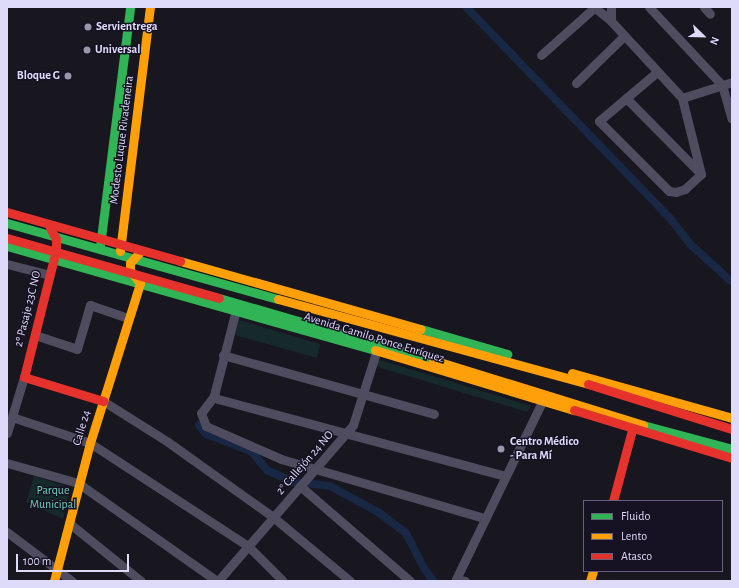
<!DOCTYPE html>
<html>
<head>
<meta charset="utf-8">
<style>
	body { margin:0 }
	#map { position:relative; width:739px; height:588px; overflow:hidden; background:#18161f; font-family:"Alegreya Sans",sans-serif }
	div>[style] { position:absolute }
	.green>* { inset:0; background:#162a2b }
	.canal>* { height:8px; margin:-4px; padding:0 4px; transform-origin:4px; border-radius:4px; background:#172744 }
	.street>* { height:9px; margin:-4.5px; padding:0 4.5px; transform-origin:4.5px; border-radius:4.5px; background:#4e4c5e }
	.fast>* { height:9px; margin:-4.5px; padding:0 4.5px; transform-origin:4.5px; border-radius:4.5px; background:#30b455 }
	.slow>* { height:9px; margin:-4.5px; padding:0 4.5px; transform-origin:4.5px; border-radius:4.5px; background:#ff9f0a }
	.jam>* { height:9px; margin:-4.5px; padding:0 4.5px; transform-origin:4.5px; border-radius:4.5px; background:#e5322d }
	.dots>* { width:11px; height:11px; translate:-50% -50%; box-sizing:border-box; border:2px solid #161223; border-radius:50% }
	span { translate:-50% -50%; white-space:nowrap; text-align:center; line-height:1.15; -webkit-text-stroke:3px #161223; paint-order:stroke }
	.poi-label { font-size:12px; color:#dedafa; font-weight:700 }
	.left { translate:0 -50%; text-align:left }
	.right { translate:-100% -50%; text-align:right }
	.street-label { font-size:12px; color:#dedafa }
	.park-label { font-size:12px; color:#6fd0bb }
	.frame { position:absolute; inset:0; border:8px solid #dedafa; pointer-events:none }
	.legend { position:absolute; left:583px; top:500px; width:140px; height:72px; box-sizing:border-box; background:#161223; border:1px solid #666279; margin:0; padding:5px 7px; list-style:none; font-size:12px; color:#dedafa }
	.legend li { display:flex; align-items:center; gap:8px; height:20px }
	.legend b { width:20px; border:1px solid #666279 }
	.north { position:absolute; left:683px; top:16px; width:40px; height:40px; -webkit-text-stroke:3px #161223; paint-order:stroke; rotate:113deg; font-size:11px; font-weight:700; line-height:16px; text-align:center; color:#dedafa }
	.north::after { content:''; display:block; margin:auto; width:14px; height:18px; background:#dedafa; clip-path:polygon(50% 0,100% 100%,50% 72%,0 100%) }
	.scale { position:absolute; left:16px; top:554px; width:113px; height:18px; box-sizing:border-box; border:2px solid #dedafa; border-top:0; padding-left:5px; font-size:12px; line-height:14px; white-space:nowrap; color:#dedafa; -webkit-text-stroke:3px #161223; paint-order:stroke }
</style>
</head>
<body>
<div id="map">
	<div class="green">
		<i style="clip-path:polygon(239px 320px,320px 344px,317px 358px,235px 335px)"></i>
		<i style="clip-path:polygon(380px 360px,531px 406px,527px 412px,378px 367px,377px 361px)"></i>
		<i style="clip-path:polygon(34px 476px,70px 488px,63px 519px,26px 502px)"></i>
	</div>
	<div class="canal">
		<i style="left:466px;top:7px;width:292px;rotate:46deg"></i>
		<i style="left:669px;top:217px;width:36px;rotate:52deg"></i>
		<i style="left:691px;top:245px;width:55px;rotate:42.1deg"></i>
		<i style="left:199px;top:425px;width:11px;rotate:52deg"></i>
		<i style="left:206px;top:434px;width:48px;rotate:20.7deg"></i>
		<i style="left:251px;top:451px;width:25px;rotate:50deg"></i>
		<i style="left:267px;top:470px;width:29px;rotate:25deg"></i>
		<i style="left:293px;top:482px;width:37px;rotate:6deg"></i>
		<i style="left:330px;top:486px;width:55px;rotate:28.4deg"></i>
		<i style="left:378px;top:512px;width:35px;rotate:37deg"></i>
		<i style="left:406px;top:533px;width:39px;rotate:63deg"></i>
		<i style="left:424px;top:568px;width:16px;rotate:55deg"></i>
	</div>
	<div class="street">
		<i style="left:594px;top:7px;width:22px;rotate:39deg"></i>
		<i style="left:611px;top:21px;width:105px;rotate:47.3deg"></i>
		<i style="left:682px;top:98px;width:78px;rotate:76deg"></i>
		<i style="left:701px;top:174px;width:22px;rotate:137deg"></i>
		<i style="left:685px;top:189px;width:9px;rotate:162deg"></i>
		<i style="left:676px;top:192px;width:7px;rotate:-172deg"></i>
		<i style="left:669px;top:191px;width:99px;rotate:-135deg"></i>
		<i style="left:599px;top:121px;width:76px;rotate:-40.2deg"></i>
		<i style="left:649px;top:7px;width:107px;rotate:46.9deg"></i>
		<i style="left:722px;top:85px;width:35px;rotate:74deg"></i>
		<i style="left:704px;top:7px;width:9px;rotate:49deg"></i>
		<i style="left:611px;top:21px;width:14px;rotate:-90deg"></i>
		<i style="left:541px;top:55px;width:72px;rotate:-41.6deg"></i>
		<i style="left:576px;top:83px;width:66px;rotate:-44.4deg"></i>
		<i style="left:626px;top:98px;width:107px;rotate:45.4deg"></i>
		<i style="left:682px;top:98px;width:52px;rotate:-17.7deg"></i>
		<i style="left:7px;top:264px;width:44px;rotate:14.3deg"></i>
		<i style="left:236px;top:310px;width:84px;rotate:104.5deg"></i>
		<i style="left:215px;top:391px;width:5px;rotate:101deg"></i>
		<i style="left:214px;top:396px;width:5px;rotate:37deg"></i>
		<i style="left:218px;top:399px;width:298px;rotate:15deg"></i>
		<i style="left:35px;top:335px;width:44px;rotate:18.4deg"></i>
		<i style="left:77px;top:349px;width:46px;rotate:-73.5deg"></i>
		<i style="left:90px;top:305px;width:40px;rotate:18.9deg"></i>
		<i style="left:223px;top:355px;width:219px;rotate:15.6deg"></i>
		<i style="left:214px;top:396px;width:21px;rotate:127deg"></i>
		<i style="left:201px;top:413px;width:14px;rotate:69deg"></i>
		<i style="left:206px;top:426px;width:82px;rotate:23.7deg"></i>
		<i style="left:281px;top:459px;width:211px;rotate:16.2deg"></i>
		<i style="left:103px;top:401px;width:77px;rotate:32.2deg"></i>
		<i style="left:168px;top:442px;width:129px;rotate:35.5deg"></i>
		<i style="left:273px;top:517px;width:100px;rotate:39.7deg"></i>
		<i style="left:12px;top:417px;width:82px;rotate:18.4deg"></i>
		<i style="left:90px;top:443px;width:189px;rotate:33.1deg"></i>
		<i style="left:248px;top:546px;width:49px;rotate:45deg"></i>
		<i style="left:7px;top:433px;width:59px;rotate:-73.1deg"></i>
		<i style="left:7px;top:463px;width:74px;rotate:15.7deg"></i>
		<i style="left:78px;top:483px;width:170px;rotate:35.2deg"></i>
		<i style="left:300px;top:486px;width:145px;rotate:40.8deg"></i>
		<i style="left:69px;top:523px;width:92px;rotate:38.9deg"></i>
		<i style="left:7px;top:532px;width:81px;rotate:37deg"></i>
		<i style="left:218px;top:581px;width:206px;rotate:-49.1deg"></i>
		<i style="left:353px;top:425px;width:83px;rotate:-72.4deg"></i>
		<i style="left:465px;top:581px;width:9px;rotate:-167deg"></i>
		<i style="left:456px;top:579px;width:197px;rotate:-64.1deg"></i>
	</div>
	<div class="fast">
		<i style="left:7px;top:223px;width:281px;rotate:15.7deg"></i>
		<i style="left:7px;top:246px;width:382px;rotate:15.8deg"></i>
		<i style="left:100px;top:246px;width:241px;rotate:-82.8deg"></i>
		<i style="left:219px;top:298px;width:223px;rotate:16.2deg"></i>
		<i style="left:421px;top:329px;width:90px;rotate:16.2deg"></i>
		<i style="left:643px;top:425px;width:92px;rotate:15.1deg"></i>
	</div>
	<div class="slow">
		<i style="left:120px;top:251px;width:246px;rotate:-83deg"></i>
		<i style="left:180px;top:261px;width:250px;rotate:15.8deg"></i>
		<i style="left:278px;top:299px;width:321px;rotate:15.3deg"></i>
		<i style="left:375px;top:350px;width:208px;rotate:16.8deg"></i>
		<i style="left:433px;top:360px;width:220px;rotate:17.2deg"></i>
		<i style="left:572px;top:373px;width:166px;rotate:15.7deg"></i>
		<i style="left:54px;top:581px;width:143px;rotate:-75.4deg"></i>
		<i style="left:90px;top:443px;width:168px;rotate:-72.6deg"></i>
		<i style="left:140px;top:283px;width:16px;rotate:-128deg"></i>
		<i style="left:130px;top:270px;width:7px;rotate:-90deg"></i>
		<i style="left:130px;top:263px;width:15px;rotate:-48deg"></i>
		<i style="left:590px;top:581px;width:10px;rotate:-73deg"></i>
	</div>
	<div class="jam">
		<i style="left:7px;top:212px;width:180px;rotate:15.8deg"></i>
		<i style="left:50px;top:228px;width:13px;rotate:61deg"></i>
		<i style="left:56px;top:239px;width:11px;rotate:90deg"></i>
		<i style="left:56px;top:250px;width:131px;rotate:104.1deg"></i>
		<i style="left:24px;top:377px;width:83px;rotate:16.9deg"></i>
		<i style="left:7px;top:238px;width:220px;rotate:15.8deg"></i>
		<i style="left:588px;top:384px;width:151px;rotate:17.4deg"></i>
		<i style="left:574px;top:410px;width:165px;rotate:16.9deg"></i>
		<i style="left:613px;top:501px;width:73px;rotate:-75deg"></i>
	</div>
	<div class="dots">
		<i style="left:88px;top:27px;background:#9995ad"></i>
		<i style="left:87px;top:50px;background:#9995ad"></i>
		<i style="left:68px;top:76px;background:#9995ad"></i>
		<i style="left:501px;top:449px;background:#9995ad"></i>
	</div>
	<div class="poi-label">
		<span class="left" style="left:96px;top:27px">Servientrega</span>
		<span class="left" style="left:95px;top:50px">Universal</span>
		<span class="right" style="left:60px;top:76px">Bloque G</span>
		<span class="left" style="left:510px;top:449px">Centro Médico<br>- Para Mí</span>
	</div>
	<div class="street-label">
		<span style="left:122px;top:140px;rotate:-83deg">Modesto Luque Rivadeneira</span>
		<span style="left:28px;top:309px;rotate:-76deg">2º Pasaje 23C NO</span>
		<span style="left:374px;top:338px;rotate:17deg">Avenida Camilo Ponce Enríquez</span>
		<span style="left:82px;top:428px;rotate:-73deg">Calle 24</span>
		<span style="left:305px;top:463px;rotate:-49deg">2° Callejón 24 NO</span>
	</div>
	<div class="park-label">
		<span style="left:53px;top:498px">Parque<br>Municipal</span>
	</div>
	<div class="frame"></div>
	<ul class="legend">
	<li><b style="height:5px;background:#30b455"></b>Fluido</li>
	<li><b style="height:5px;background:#ff9f0a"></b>Lento</li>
	<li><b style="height:5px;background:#e5322d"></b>Atasco</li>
	</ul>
	<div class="north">N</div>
	<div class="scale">100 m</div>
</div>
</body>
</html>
